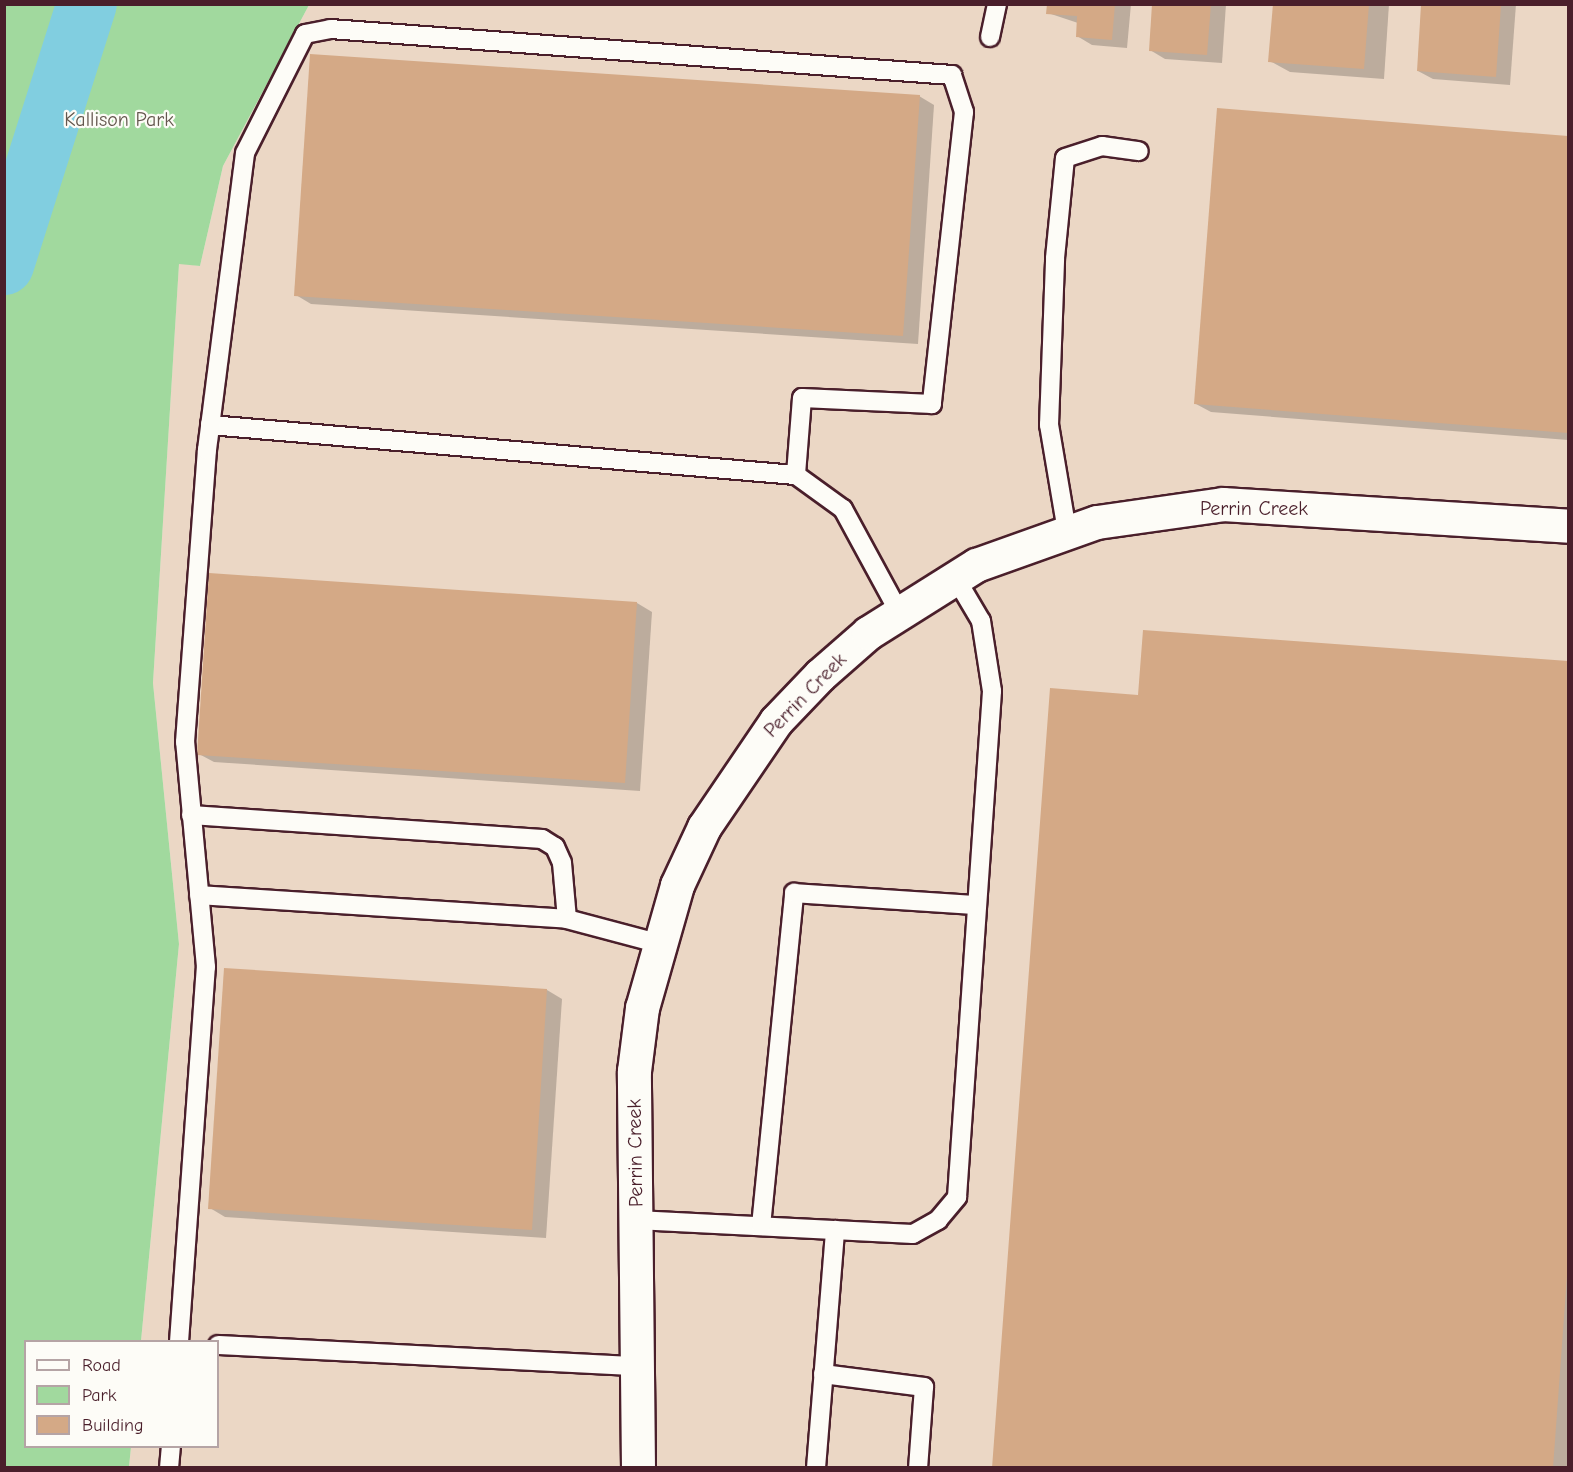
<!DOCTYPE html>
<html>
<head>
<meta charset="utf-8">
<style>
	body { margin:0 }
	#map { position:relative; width:1573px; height:1472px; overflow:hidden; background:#f5ebe0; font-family:"Comic Neue",sans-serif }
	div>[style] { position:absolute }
	.built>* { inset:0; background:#ebd7c5 }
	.green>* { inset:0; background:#a1d99e }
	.shadow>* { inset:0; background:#0003 }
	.river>* { height:60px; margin:-30px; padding:0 30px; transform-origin:30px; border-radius:30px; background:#81cee0 }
	.building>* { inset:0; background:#d4a986 }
	.roads { filter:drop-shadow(2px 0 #4a1f2b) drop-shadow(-2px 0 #4a1f2b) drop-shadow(0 2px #4a1f2b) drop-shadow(0 -2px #4a1f2b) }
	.lane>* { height:18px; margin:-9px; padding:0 9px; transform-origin:9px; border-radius:9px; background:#fdfcf7 }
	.street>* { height:33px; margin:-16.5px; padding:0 16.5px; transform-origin:16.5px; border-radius:16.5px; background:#fdfcf7 }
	span { translate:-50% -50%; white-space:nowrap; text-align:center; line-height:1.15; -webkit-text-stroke:4.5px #fdfcf7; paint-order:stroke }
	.park-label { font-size:20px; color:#64574e }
	.street-label { font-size:20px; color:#4a1f2b }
	.frame { position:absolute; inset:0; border:6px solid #4a1f2b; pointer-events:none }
	.legend { position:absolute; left:24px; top:1340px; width:195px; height:108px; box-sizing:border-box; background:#fdfcf7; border:2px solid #b5a4a5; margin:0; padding:8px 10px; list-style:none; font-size:18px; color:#4a1f2b }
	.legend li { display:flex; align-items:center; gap:12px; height:30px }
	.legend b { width:30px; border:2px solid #b5a4a5 }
</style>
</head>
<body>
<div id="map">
	<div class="built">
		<i style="clip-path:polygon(309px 5px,1568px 5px,1568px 1467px,129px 1468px,131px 1447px,218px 1446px,218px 1342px,141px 1341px,179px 944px,153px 683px,179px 263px,200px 266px,223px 166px)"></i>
	</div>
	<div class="green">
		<i style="clip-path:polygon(5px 4px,309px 5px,223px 166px,200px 266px,179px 264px,153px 683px,179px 944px,141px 1341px,26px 1342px,26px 1446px,131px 1447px,129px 1467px,5px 1467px)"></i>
	</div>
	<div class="shadow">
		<i style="clip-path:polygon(1048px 4px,1131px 4px,1127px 48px,1092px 45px,1077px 36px,1078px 23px,1048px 13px)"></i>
		<i style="clip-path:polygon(1153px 4px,1226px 4px,1222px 63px,1165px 59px,1150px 50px)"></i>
		<i style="clip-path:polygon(1274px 4px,1389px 4px,1384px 79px,1290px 72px,1270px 61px)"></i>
		<i style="clip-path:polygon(1423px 4px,1516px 4px,1510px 85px,1433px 79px,1418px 71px)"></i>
		<i style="clip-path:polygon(919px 96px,934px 105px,918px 344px,311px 304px,296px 295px)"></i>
		<i style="clip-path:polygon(1218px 110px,1568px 137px,1568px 440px,1211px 412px,1196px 404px)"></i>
		<i style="clip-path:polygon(637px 603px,652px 612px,640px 791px,214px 762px,199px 754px)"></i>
		<i style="clip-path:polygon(1145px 632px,1568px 663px,1568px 1468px,994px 1468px,1140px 696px)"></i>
		<i style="clip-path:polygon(547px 990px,562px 999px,546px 1238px,225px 1217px,210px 1208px)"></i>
	</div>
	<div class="river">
		<i style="left:4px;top:265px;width:274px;rotate:-72.4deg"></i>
	</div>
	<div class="building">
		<i style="clip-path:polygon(1047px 4px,1115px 4px,1112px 40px,1076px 37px,1077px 16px,1046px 14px)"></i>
		<i style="clip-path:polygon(1152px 4px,1211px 4px,1207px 55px,1149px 51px)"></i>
		<i style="clip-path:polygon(1273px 4px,1369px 4px,1364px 69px,1268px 62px)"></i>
		<i style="clip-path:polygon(1421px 5px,1501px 5px,1496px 77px,1417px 71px)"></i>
		<i style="clip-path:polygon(310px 54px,920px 95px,903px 336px,294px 296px)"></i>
		<i style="clip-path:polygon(1217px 108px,1568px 136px,1568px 433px,1194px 404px)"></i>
		<i style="clip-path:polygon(209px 573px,637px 602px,625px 783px,197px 755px)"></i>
		<i style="clip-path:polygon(1143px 630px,1568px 661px,1568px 1262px,1553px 1468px,992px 1468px,1050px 688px,1138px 695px)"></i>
		<i style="clip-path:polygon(224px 968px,547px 989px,532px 1230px,208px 1209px)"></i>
	</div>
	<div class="roads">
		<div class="lane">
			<i style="left:990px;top:37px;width:34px;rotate:-78deg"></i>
			<i style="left:210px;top:425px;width:588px;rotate:4.88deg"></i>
			<i style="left:1067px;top:531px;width:108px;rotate:-99.6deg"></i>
			<i style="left:1049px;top:425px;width:167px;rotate:-87.9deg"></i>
			<i style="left:1055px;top:258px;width:100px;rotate:-84.3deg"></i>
			<i style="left:1065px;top:158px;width:39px;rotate:-18deg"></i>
			<i style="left:1102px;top:146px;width:37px;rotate:8deg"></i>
			<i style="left:191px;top:815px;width:352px;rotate:3.9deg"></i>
			<i style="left:542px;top:839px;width:15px;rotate:32deg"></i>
			<i style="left:555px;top:847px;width:17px;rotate:66deg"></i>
			<i style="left:562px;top:863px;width:56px;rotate:84.9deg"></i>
			<i style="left:199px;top:895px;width:369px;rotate:3.7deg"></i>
			<i style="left:567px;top:919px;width:93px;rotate:14.9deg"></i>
			<i style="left:636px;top:1220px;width:277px;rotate:2.9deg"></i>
			<i style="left:913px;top:1234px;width:29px;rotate:-29deg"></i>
			<i style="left:938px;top:1220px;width:30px;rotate:-50deg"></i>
			<i style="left:957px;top:1197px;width:507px;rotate:-86.04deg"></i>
			<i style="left:992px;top:691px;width:71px;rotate:-98.9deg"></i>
			<i style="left:981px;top:621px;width:51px;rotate:-120.6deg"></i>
			<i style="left:761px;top:1226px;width:335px;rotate:-84.3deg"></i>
			<i style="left:794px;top:893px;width:183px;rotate:3.8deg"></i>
			<i style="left:179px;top:1342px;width:376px;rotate:-85.9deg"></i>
			<i style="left:206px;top:967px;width:226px;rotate:-95.3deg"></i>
			<i style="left:185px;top:742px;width:293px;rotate:-85.7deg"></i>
			<i style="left:207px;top:450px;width:299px;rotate:-82.7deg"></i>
			<i style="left:245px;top:153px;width:133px;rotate:-63.2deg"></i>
			<i style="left:305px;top:34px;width:25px;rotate:-11deg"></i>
			<i style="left:330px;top:29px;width:624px;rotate:4.23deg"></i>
			<i style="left:952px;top:75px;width:39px;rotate:72deg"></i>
			<i style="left:964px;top:112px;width:294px;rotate:96.3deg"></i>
			<i style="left:932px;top:404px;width:130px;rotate:-177.4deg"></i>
			<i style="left:802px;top:398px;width:77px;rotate:94.5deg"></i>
			<i style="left:796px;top:475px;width:58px;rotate:35.9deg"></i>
			<i style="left:843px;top:509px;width:117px;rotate:61.5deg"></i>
			<i style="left:218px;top:1345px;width:420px;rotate:2.9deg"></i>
			<i style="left:823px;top:1374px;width:102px;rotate:7.3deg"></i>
			<i style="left:924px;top:1387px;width:81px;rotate:94.2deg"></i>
			<i style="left:169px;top:1468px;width:22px;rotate:-85deg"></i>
			<i style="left:816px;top:1468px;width:239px;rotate:-85.4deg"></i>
		</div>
		<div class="street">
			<i style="left:638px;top:1468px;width:397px;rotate:-90.6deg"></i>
			<i style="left:634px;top:1071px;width:64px;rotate:-82.8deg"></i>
			<i style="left:642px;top:1008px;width:128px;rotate:-74.1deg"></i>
			<i style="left:677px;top:885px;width:64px;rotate:-65deg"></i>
			<i style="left:704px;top:827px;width:128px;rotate:-55.8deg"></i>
			<i style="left:776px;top:721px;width:64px;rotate:-46.3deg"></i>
			<i style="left:820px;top:675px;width:64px;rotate:-41.2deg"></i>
			<i style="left:868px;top:633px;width:128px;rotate:-32.2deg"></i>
			<i style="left:976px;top:565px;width:128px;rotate:-19.6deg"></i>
			<i style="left:1097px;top:522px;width:127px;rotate:-8.1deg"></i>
			<i style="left:1223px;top:504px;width:346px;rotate:3.6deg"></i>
		</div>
	</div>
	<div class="park-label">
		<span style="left:119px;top:119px">Kallison Park</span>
	</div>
	<div class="street-label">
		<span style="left:1254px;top:508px">Perrin Creek</span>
		<span style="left:805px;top:695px;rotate:-46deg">Perrin Creek</span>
		<span style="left:635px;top:1153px;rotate:-91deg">Perrin Creek</span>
	</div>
	<div class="frame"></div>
	<ul class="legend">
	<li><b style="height:8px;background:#fdfcf7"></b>Road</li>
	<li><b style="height:16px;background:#a1d99e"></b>Park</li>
	<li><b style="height:16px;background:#d4a986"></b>Building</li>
	</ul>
</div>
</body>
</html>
